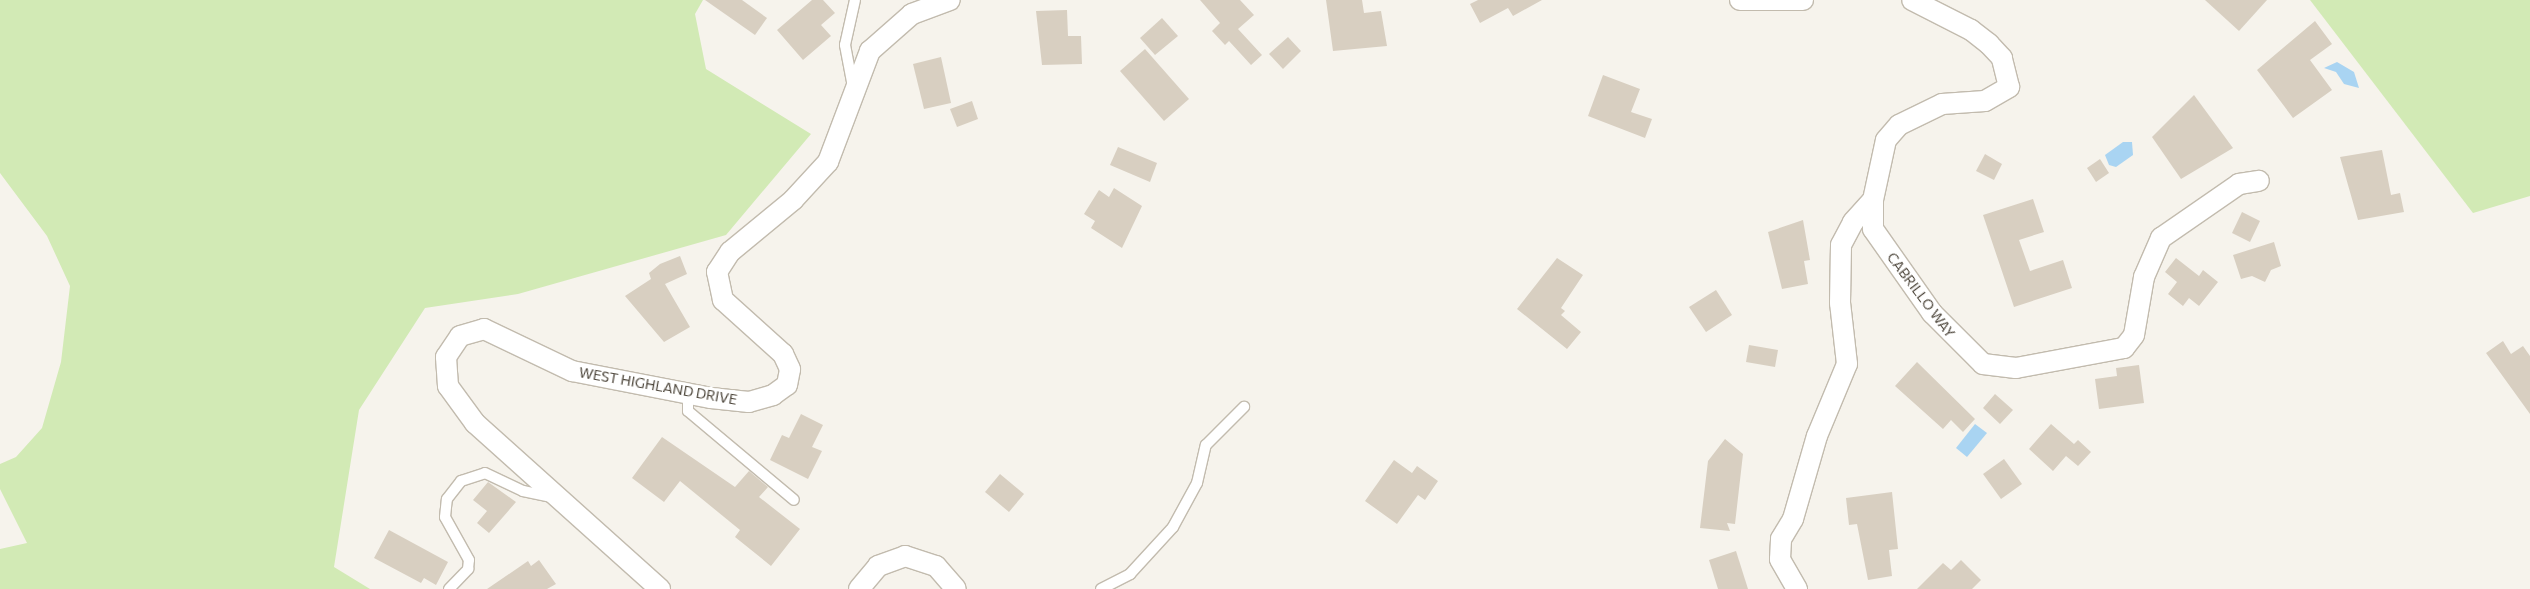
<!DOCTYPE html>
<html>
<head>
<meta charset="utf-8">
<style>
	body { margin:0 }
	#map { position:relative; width:2530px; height:589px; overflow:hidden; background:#f6f3ec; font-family:Commissioner,sans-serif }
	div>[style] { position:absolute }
	.green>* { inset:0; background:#d2eab5 }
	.water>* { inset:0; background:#a9d4f2 }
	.building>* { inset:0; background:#d8cfc1 }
	.roads { filter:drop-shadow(1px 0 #c2bbae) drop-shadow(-1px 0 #c2bbae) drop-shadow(0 1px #c2bbae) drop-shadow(0 -1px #c2bbae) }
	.lane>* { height:10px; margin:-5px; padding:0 5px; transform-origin:5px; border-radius:5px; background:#fff }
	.street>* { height:20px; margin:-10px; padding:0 10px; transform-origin:10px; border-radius:10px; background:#fff }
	span { translate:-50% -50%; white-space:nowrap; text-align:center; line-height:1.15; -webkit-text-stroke:5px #fff; paint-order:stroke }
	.street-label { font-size:14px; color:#4b4439 }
</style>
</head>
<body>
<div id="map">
	<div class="green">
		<i style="clip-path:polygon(0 0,703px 0,695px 14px,706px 69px,811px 134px,726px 235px,518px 294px,425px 308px,359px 410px,334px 567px,370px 589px,0 589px,0 549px,27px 543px,0 489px,0 464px,16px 457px,42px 428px,61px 362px,70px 286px,47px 236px,0 173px)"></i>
		<i style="clip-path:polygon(2310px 0,2530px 0,2530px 196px,2473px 213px)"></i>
	</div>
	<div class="water">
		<i style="clip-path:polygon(2337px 62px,2354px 72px,2359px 88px,2344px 84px,2336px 72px,2324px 68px)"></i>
		<i style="clip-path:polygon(2123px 142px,2132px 142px,2133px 155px,2116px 167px,2109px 165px,2105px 155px)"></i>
		<i style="clip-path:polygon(1975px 424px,1987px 433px,1967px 457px,1956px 448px)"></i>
	</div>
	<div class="building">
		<i style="clip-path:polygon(705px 0,742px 0,767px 18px,755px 35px)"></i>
		<i style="clip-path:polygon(812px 0,823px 0,835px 13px,821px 25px,831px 36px,803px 60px,777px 30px)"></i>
		<i style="clip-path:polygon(1200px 0,1240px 0,1254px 15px,1238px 29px,1262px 55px,1251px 65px,1229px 41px,1225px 45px,1212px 31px,1220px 23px)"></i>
		<i style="clip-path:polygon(1326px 0,1362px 0,1364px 13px,1381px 11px,1387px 46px,1333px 51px)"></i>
		<i style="clip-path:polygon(1478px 0,1542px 0,1513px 16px,1508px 8px,1480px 23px,1470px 4px)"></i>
		<i style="clip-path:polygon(2205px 0,2267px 0,2239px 31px)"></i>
		<i style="clip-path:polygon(1067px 10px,1068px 36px,1081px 36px,1082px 64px,1042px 65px,1036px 11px)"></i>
		<i style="clip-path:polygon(1162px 18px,1178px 36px,1155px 55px,1140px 38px)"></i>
		<i style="clip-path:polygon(2315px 21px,2332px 44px,2310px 60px,2332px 90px,2293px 118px,2257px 70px)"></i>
		<i style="clip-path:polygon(1288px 37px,1301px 51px,1283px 69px,1269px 54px)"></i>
		<i style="clip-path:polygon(1145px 49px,1189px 99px,1164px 121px,1120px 71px)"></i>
		<i style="clip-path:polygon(941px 57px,951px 103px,924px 109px,913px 64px)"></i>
		<i style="clip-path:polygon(1603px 75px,1640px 89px,1631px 112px,1652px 119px,1645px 138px,1588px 116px)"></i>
		<i style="clip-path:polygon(2194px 95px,2233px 148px,2181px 179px,2152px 137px)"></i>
		<i style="clip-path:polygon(972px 101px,978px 119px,957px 127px,950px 109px)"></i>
		<i style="clip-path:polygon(1118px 147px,1157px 163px,1150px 182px,1110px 165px)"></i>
		<i style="clip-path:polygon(2382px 150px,2391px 195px,2400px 193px,2404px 212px,2358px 220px,2340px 157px)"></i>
		<i style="clip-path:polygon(1985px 154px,2002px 164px,1994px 180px,1976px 171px)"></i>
		<i style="clip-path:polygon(2100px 159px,2109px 173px,2096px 182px,2087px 168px)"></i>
		<i style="clip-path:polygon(1114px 188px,1142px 206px,1122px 248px,1091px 228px,1095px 221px,1084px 214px,1099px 190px,1109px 197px)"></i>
		<i style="clip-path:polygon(2033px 199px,2044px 232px,2019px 240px,2030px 271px,2063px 260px,2072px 288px,2014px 307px,1983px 215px)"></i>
		<i style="clip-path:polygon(2242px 212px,2260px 221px,2250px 242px,2232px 233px)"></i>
		<i style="clip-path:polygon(1803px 220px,1810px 260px,1804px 261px,1808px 284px,1782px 289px,1768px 232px)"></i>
		<i style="clip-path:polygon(2274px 242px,2281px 266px,2271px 270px,2265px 282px,2252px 276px,2241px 279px,2233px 255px)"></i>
		<i style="clip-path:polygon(680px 256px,687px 274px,665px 284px,690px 327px,664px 342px,625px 296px,651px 279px,649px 273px,660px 264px)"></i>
		<i style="clip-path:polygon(1557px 258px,1583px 275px,1561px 308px,1565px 311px,1561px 315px,1581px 332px,1567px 349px,1517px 309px)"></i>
		<i style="clip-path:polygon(2176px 258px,2199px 276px,2203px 270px,2218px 282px,2199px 306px,2189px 298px,2183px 306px,2168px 294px,2177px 282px,2165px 272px)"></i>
		<i style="clip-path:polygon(1716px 290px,1732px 315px,1706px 332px,1689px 307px)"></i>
		<i style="clip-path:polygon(2503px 341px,2511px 354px,2523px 346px,2530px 356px,2530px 414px,2486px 353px)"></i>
		<i style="clip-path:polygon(1749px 345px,1778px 350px,1775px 367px,1746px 362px)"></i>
		<i style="clip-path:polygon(1917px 362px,1975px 419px,1963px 432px,1951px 420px,1943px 429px,1895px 386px)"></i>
		<i style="clip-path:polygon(2139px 365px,2144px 403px,2099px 409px,2095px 379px,2117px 376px,2116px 368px)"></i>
		<i style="clip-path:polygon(1995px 394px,2013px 410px,2000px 424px,1983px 408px)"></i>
		<i style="clip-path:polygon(801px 414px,823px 425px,812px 447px,822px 451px,808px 479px,770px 460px,782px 435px,789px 438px)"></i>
		<i style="clip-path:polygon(2051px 424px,2074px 444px,2078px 440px,2091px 452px,2078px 466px,2066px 456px,2053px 471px,2029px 449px)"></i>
		<i style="clip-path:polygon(662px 437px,735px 487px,749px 471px,768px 487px,759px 497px,800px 529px,771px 566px,735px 537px,740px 530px,680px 481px,664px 502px,632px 478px)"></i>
		<i style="clip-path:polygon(1725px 439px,1743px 454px,1735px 524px,1727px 523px,1730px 531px,1700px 528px,1708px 461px)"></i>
		<i style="clip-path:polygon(2004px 459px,2022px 484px,2001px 499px,1983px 474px)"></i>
		<i style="clip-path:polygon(1394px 460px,1412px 473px,1417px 466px,1438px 481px,1425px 500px,1418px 495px,1397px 524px,1365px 501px)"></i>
		<i style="clip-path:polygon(1000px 474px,1024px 494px,1009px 512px,985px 492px)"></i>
		<i style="clip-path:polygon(488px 482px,516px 502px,489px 533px,477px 523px,487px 511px,473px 500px)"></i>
		<i style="clip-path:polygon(1892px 492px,1898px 549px,1889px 550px,1892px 576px,1868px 580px,1857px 524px,1849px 525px,1846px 498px)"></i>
		<i style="clip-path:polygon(389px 530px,448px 562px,436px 585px,424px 578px,421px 583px,374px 558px)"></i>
		<i style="clip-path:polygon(1736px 551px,1748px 589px,1718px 589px,1709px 560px)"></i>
		<i style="clip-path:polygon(539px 560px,556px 584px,547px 589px,487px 589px,528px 561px,531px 566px)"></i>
		<i style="clip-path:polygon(1961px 560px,1981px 580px,1972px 589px,1917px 589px,1943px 563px,1951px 570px)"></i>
	</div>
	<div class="roads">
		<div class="lane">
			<i style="left:853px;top:87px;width:43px;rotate:-100.8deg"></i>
			<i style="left:845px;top:45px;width:46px;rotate:-77.5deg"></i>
			<i style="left:688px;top:394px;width:17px;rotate:90deg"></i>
			<i style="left:688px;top:411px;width:138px;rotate:40deg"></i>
			<i style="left:449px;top:589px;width:28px;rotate:-46deg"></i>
			<i style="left:468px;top:569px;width:9px;rotate:-84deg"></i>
			<i style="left:469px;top:560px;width:49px;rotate:-119.2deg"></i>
			<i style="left:445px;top:517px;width:18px;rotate:-84deg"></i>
			<i style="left:447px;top:499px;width:23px;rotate:-52deg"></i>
			<i style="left:461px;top:481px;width:25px;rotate:-18deg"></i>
			<i style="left:485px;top:473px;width:42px;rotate:25.3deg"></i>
			<i style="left:523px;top:491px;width:33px;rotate:12deg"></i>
			<i style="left:1101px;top:589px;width:33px;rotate:-27deg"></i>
			<i style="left:1130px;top:574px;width:64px;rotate:-47.5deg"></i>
			<i style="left:1173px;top:527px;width:50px;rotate:-61.4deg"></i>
			<i style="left:1197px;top:483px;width:39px;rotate:-77deg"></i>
			<i style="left:1206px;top:445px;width:54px;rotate:-45deg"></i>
		</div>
		<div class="street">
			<i style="left:1740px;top:0;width:63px"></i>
			<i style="left:1873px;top:200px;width:29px;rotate:90deg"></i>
			<i style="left:1873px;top:229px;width:103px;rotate:54.9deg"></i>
			<i style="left:1932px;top:313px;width:72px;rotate:45deg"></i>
			<i style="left:1983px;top:364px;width:33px;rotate:7deg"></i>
			<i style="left:2016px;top:368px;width:110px;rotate:-10.5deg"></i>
			<i style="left:2124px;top:348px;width:16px;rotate:-52deg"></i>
			<i style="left:2134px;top:335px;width:59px;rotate:-80.2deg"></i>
			<i style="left:2144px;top:277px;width:43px;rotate:-66.4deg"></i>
			<i style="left:2161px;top:238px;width:95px;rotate:-34.7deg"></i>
			<i style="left:2239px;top:184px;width:20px;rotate:-9deg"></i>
			<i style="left:660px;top:589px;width:249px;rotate:-138.1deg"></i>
			<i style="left:475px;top:423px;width:46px;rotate:-126.1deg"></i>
			<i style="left:448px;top:386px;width:29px;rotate:-94deg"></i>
			<i style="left:446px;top:357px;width:25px;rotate:-56deg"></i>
			<i style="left:460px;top:336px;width:25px;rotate:-16deg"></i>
			<i style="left:484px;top:329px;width:98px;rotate:25.5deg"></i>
			<i style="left:572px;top:371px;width:142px;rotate:11deg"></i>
			<i style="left:711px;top:398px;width:38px;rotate:6deg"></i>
			<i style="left:749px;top:402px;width:25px;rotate:-16deg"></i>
			<i style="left:773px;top:395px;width:17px;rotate:-36deg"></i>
			<i style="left:787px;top:385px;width:16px;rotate:-79deg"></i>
			<i style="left:790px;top:369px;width:17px;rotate:-115deg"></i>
			<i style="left:783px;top:354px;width:81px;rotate:-138deg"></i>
			<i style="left:723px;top:300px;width:29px;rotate:-102deg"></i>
			<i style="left:717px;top:272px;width:24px;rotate:-57deg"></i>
			<i style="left:730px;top:252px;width:82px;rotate:-39.5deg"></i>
			<i style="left:793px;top:200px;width:52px;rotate:-47.4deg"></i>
			<i style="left:828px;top:162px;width:119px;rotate:-69.3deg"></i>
			<i style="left:870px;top:51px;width:56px;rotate:-41.4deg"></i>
			<i style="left:912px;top:14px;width:40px;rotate:-20.2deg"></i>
			<i style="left:859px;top:589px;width:30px;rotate:-50deg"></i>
			<i style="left:878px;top:566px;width:29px;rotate:-20deg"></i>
			<i style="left:905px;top:556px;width:33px;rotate:18deg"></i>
			<i style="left:936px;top:566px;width:30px;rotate:49deg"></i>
			<i style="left:1797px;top:589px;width:34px;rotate:-120deg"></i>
			<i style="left:1780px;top:559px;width:20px;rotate:-87deg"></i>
			<i style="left:1781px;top:539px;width:23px;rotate:-59deg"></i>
			<i style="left:1793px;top:519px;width:86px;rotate:-73.9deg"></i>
			<i style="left:1817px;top:436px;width:78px;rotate:-67.4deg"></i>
			<i style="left:1847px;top:364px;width:61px;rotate:-96.5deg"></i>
			<i style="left:1840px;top:303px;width:58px;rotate:-89deg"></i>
			<i style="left:1841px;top:245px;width:26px;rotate:-62deg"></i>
			<i style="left:1853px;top:222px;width:30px;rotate:-48deg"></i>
			<i style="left:1873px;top:200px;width:61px;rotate:-77.8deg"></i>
			<i style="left:1886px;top:140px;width:20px;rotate:-49deg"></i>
			<i style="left:1899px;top:125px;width:48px;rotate:-26deg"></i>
			<i style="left:1942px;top:104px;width:43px;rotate:-4deg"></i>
			<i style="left:1985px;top:101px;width:28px;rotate:-30deg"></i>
			<i style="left:2009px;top:87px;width:30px;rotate:-104deg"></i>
			<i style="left:2002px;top:58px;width:19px;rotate:-133deg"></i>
			<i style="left:1989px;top:44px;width:23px;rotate:-142deg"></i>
			<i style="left:1971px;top:30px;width:66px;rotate:-153deg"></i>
		</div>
	</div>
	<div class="street-label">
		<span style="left:1921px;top:295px;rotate:53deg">CABRILLO WAY</span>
		<span style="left:658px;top:386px;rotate:10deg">WEST HIGHLAND DRIVE</span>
	</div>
</div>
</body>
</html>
